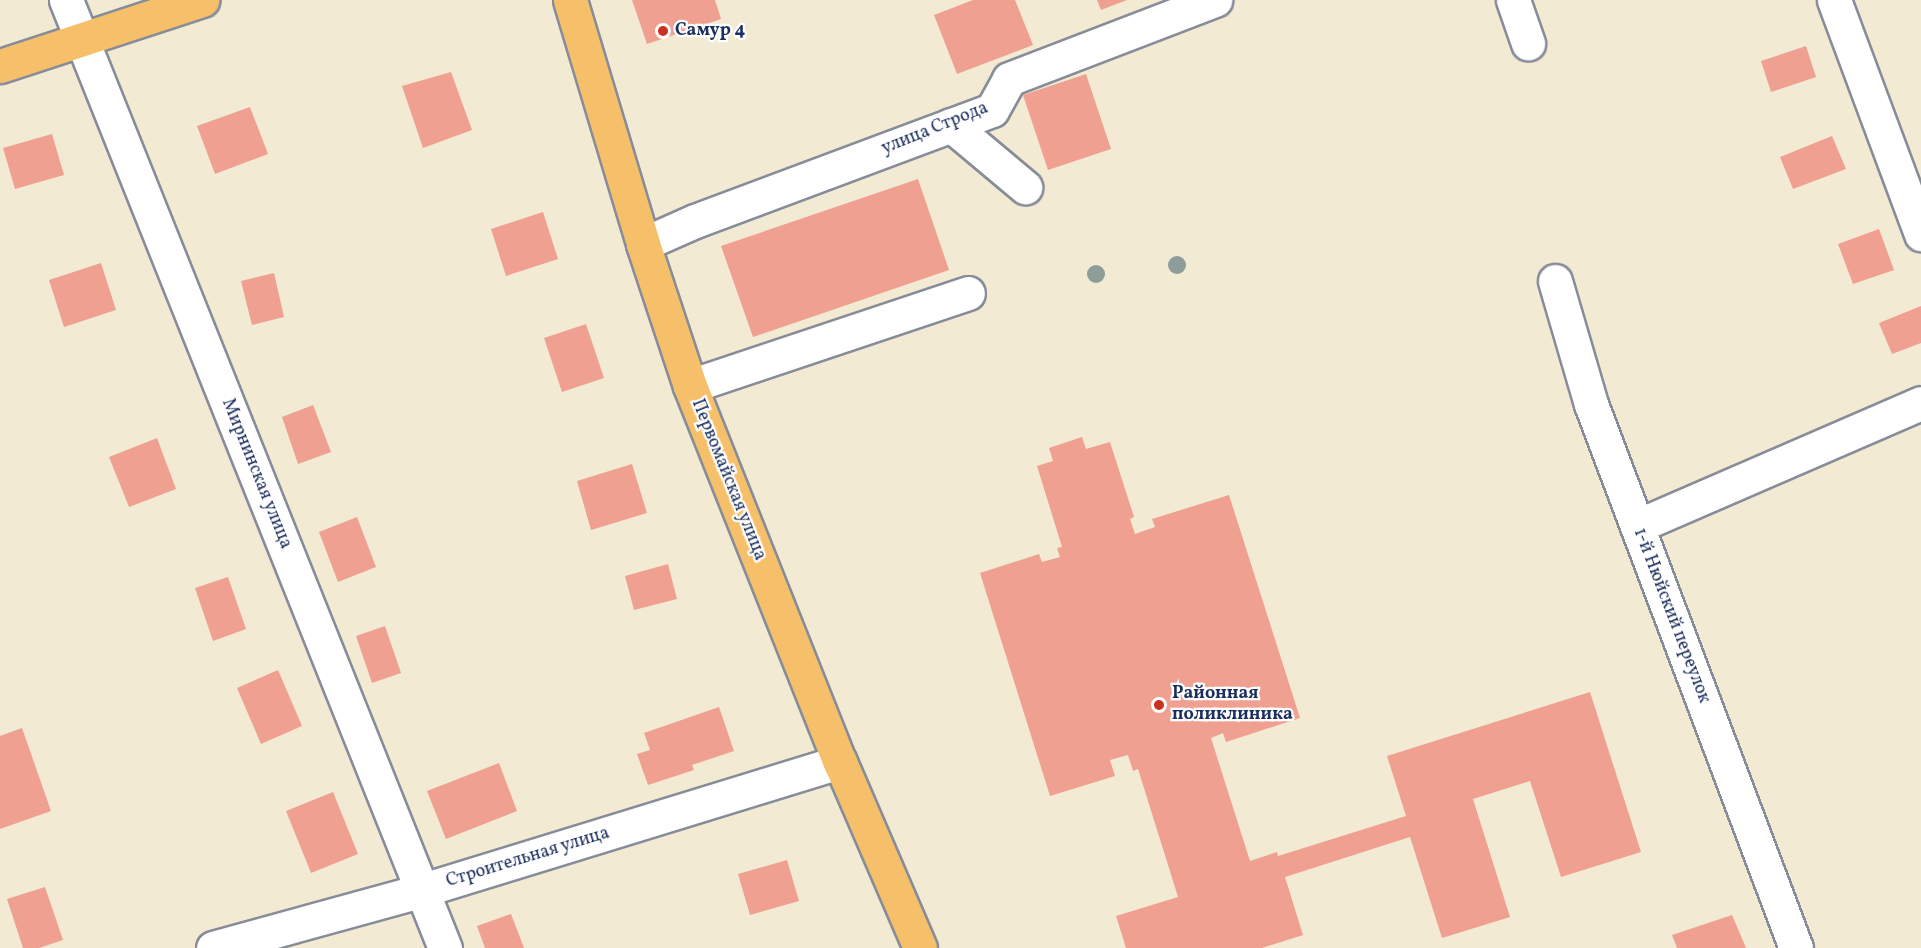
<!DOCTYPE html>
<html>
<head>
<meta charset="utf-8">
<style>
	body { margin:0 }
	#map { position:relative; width:1921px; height:948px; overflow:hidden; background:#f3ead4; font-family:Vollkorn,serif }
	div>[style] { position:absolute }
	.building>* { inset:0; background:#efa091 }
	.roads { filter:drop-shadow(2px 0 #878c99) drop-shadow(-2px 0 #878c99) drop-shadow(0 2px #878c99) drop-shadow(0 -2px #878c99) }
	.minor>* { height:33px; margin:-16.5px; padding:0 16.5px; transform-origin:16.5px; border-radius:16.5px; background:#fff }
	.major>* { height:33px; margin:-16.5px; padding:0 16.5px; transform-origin:16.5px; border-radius:16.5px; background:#f6c06b }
	.trees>* { width:18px; height:18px; margin:-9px; border-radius:50%; background:#8d9d9a }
	.dots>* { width:16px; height:16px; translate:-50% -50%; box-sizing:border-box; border:3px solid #fff; border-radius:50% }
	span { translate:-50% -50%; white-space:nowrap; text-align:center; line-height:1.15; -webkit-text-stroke:4.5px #fff; paint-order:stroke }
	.poi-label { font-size:18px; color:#1b2f5e; font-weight:700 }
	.left { translate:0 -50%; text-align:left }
	.street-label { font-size:18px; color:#1b2f5e }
</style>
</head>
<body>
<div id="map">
	<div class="building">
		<i style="clip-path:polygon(632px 0,715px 0,721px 19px,647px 44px)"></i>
		<i style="clip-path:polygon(973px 0,1015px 0,1033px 45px,957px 74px,934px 15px)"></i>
		<i style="clip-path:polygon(1097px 0,1127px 0,1101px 10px)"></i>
		<i style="clip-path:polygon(1806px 46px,1816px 77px,1771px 92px,1761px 61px)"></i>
		<i style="clip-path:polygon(451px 72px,472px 130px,423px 148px,402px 86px)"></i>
		<i style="clip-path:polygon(1086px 74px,1111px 149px,1048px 170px,1023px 95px)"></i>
		<i style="clip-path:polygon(250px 107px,268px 154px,215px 174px,197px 126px)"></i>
		<i style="clip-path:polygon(52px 134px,64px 175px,15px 189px,3px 148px)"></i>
		<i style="clip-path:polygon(1832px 136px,1846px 169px,1793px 189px,1780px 157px)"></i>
		<i style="clip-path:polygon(918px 179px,949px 270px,753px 337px,721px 246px)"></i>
		<i style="clip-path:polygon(543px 212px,558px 259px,506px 276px,491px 229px)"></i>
		<i style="clip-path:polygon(1879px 229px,1894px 270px,1853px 284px,1838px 244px)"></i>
		<i style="clip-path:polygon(101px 263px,116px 310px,64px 327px,49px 280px)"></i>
		<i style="clip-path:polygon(274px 273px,284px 317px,252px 325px,241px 281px)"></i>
		<i style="clip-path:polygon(1921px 306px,1921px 343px,1892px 354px,1879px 323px)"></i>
		<i style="clip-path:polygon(586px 324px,604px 378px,562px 392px,544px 338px)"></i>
		<i style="clip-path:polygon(313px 405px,331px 452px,298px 464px,282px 417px)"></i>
		<i style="clip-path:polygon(1082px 437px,1086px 449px,1110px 442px,1134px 517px,1130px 519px,1135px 534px,1155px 527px,1152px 519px,1229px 495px,1300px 718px,1226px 742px,1223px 733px,1211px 738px,1250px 861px,1277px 852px,1278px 856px,1406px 816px,1387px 756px,1590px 692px,1641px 852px,1561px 877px,1530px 781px,1473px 799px,1510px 917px,1442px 938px,1410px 837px,1285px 877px,1303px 935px,1262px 948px,1126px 948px,1116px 916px,1178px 897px,1138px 769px,1133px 771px,1128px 755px,1110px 760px,1115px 776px,1050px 796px,980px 573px,1039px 554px,1042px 562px,1060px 557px,1057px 548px,1062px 547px,1037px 466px,1053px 461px,1049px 448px)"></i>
		<i style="clip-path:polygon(157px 438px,176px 489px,129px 507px,109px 457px)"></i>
		<i style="clip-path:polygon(632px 464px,647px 513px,591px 530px,577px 481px)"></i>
		<i style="clip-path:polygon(357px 517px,376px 567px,338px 582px,319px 532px)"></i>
		<i style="clip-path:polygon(668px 564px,677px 599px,634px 610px,625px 576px)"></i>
		<i style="clip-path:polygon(228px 577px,246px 629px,213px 641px,195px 588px)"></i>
		<i style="clip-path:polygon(385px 626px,401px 673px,372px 683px,356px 636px)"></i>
		<i style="clip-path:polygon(278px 670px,302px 726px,261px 744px,237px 688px)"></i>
		<i style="clip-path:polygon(719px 707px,734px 751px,692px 765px,694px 770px,648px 785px,637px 754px,650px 750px,644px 733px)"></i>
		<i style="clip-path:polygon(22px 728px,51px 811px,0 829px,0 736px)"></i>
		<i style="clip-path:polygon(499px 763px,517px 811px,446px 839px,427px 791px)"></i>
		<i style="clip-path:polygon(333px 792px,358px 854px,311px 873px,286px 811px)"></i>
		<i style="clip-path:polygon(787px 860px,799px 901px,750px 915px,738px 874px)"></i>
		<i style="clip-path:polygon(45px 887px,63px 940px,39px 948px,23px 948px,7px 899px)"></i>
		<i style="clip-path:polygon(511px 914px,524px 948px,485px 948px,477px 926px)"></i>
		<i style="clip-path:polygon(1732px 915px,1746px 948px,1677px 948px,1672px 935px)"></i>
	</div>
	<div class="roads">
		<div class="minor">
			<i style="left:66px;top:0;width:1021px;rotate:68.21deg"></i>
			<i style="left:1513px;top:0;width:46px;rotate:70.8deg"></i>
			<i style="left:1834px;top:0;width:250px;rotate:69.6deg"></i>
			<i style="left:951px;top:125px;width:97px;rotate:40deg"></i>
			<i style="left:643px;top:244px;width:57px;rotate:-23.9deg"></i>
			<i style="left:695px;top:221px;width:317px;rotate:-20.5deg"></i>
			<i style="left:992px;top:110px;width:35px;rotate:-61deg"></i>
			<i style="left:1009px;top:79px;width:221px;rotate:-21deg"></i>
			<i style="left:1555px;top:281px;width:128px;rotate:73.7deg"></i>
			<i style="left:1591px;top:404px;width:581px;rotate:69.35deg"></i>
			<i style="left:690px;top:386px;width:293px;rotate:-18.5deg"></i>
			<i style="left:1637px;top:526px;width:309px;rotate:-23.4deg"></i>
			<i style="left:213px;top:948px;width:218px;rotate:-15.4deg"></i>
			<i style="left:423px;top:890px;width:436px;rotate:-17.1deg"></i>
		</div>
		<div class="major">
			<i style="left:570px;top:0;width:255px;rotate:73.3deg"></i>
			<i style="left:643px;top:244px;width:150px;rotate:71.7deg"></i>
			<i style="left:690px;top:386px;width:405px;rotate:68.3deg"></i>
			<i style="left:840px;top:762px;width:202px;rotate:66.7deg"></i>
			<i style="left:0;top:66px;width:213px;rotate:-18.1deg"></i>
		</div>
	</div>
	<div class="trees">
		<i style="left:1177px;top:265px"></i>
		<i style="left:1096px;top:274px"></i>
	</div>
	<div class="dots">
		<i style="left:663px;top:31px;background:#c8321e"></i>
		<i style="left:1159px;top:705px;background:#c8321e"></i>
	</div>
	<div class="poi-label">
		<span class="left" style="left:675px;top:31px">Самур 4</span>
		<span class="left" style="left:1172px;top:705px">Районная<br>поликлиника</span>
	</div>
	<div class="street-label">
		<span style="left:935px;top:129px;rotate:-22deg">улица Строда</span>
		<span style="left:256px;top:474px;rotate:68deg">Мирнинская улица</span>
		<span style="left:728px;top:480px;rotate:68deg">Первомайская улица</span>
		<span style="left:1671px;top:616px;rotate:69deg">1-й Нюйский переулок</span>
		<span style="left:528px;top:858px;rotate:-17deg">Строительная улица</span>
	</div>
</div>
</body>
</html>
